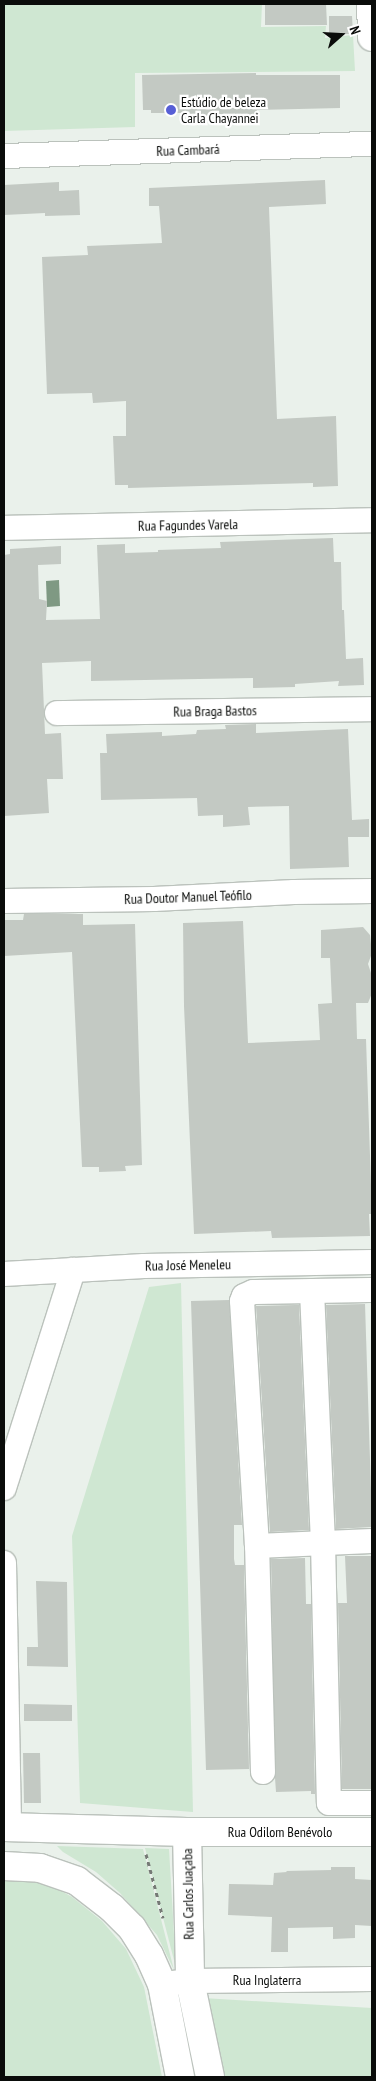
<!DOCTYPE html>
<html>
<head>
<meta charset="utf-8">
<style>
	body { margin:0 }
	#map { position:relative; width:376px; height:2081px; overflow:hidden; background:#eaf1eb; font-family:"PT Sans Narrow",sans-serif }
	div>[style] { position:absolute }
	.green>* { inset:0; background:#cfe7d2 }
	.water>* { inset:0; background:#7f9983 }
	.building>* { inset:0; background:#c3c9c3 }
	.path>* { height:3px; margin-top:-1.5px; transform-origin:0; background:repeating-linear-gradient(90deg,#767a76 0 4px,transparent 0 8px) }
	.roads { filter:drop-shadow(1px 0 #bbc2bc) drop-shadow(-1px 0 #bbc2bc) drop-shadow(0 1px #bbc2bc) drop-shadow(0 -1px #bbc2bc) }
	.street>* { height:24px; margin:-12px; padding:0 12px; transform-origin:12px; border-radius:12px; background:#fff }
	.secondary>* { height:28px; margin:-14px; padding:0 14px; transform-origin:14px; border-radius:14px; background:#fff }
	.dots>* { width:14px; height:14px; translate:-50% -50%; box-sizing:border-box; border:2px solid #fff; border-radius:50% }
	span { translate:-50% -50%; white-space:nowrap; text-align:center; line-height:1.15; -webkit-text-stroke:4.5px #fff; paint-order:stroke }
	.poi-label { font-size:14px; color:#0a0c0a }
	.left { translate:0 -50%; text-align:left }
	.street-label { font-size:14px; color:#0a0c0a }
	.frame { position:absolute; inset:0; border:5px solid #0a0c0a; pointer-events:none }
	.north { position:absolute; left:316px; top:10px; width:50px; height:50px; -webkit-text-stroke:4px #fff; paint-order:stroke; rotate:71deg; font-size:14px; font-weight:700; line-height:20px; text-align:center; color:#0a0c0a }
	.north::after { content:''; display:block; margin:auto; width:18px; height:22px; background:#0a0c0a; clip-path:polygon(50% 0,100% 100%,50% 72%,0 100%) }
</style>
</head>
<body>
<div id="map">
	<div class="green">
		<i style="clip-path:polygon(4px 4px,262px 4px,261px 27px,326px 26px,325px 38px,353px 35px,355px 71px,135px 73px,135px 127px,4px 131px)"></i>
		<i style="clip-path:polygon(181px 1283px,193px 1812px,80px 1803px,72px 1536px,149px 1287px)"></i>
		<i style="clip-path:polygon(57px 1846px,143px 1849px,174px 1970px,157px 1935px,120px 1893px,96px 1872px,63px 1852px)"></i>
		<i style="clip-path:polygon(145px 1848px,169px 1849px,176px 1968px)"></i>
		<i style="clip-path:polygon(4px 1880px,47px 1883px,72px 1897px,102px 1921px,126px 1949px,144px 1987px,162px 2077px,4px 2077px)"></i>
		<i style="clip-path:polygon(203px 1998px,372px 2008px,372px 2077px,219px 2077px)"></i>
	</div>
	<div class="water">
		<i style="clip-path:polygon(59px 580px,60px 606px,47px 607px,46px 581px)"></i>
	</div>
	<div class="building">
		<i style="clip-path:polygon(265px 4px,326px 4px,327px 25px,265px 25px)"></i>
		<i style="clip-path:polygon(329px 16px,352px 16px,353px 34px,329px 34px)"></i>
		<i style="clip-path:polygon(256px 73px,256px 75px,340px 75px,340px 108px,257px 110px,257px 115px,190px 116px,190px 113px,151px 113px,151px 110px,143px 110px,142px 75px)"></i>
		<i style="clip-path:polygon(325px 180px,326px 204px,269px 207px,277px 419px,336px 416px,338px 486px,313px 487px,313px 483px,128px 488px,128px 485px,115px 485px,113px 436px,126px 436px,126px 401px,93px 403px,92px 393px,47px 394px,42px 257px,88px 255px,87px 246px,162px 243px,159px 206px,149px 206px,149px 188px)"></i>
		<i style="clip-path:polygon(59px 182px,59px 191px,79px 190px,80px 215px,45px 216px,45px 213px,4px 215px,4px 185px)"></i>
		<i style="clip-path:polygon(333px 538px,334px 562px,341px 562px,342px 610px,344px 610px,346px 659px,363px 658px,364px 685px,338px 686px,339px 681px,295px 684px,295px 687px,253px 688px,253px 678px,91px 681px,91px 661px,42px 663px,45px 734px,61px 733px,63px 779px,47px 779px,49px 813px,4px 816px,4px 555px,10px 554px,10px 549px,61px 546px,61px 564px,38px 565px,39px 599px,47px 601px,46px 620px,100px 619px,97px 545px,125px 544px,125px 553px,158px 552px,158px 550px,221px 548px,220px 542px)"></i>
		<i style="clip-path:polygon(256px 724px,256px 733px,348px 729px,352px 820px,369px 819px,369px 837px,348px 837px,349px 867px,290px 869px,289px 806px,248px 807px,250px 825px,223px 827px,223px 815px,198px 816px,197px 798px,101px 800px,100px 753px,107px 753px,106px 734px,162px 732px,162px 736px,196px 734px,197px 730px,226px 729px,225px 725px)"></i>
		<i style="clip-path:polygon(24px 914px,83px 914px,83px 925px,135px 924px,142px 1165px,125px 1166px,126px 1171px,99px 1172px,99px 1167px,82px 1167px,72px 952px,4px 956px,4px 920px,23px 920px)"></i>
		<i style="clip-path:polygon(243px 921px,248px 1043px,320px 1040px,318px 1004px,332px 1003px,330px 958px,321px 958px,321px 930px,363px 927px,370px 935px,372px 953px,368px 964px,372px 976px,372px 993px,368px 1003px,356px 1003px,357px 1039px,366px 1039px,372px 1214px,369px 1214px,370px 1236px,272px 1238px,271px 1231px,194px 1234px,184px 1006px,183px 923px)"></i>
		<i style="clip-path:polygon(229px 1300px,242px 1525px,234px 1525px,234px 1559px,235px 1565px,244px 1565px,249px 1769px,206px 1770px,191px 1301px)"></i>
		<i style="clip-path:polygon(365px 1304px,372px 1522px,371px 1527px,336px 1529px,326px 1305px)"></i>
		<i style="clip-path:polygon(295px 1305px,299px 1305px,309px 1530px,270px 1532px,256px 1306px)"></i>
		<i style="clip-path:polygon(345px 1556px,372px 1556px,372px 1789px,342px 1789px,338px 1603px,347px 1603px)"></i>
		<i style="clip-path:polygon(305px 1558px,306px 1604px,311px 1604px,315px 1794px,311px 1794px,311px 1791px,276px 1792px,275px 1778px,271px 1559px)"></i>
		<i style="clip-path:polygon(36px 1581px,67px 1582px,68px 1667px,27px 1666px,27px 1647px,38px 1647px)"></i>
		<i style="clip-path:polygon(24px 1704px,72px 1705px,72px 1721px,24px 1721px)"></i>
		<i style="clip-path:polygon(23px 1753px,40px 1753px,41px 1803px,24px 1803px)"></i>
		<i style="clip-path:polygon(331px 1867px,355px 1867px,355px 1879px,372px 1880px,372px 1926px,355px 1925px,355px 1938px,333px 1939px,333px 1927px,288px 1928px,288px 1952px,271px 1952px,272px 1917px,228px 1915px,229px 1884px,273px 1885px,274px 1873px,287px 1872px,286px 1871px,331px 1870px)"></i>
	</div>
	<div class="path">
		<i style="left:146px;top:1854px;width:66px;rotate:75.1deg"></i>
	</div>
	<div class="roads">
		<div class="street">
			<i style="left:4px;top:156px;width:368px;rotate:-1.9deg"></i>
			<i style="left:4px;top:528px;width:368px;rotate:-1.2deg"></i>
			<i style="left:57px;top:713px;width:315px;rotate:-0.7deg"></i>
			<i style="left:4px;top:901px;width:150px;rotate:-0.8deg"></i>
			<i style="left:154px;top:899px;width:140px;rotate:-2.9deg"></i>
			<i style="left:294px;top:892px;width:78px;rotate:-0.7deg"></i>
			<i style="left:4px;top:1274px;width:140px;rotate:-3.3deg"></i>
			<i style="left:144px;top:1266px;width:228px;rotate:-1deg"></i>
			<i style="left:312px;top:1291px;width:252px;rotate:87.5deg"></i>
			<i style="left:323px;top:1543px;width:260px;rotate:88.7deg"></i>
			<i style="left:329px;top:1803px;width:43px"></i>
			<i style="left:4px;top:1488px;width:229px;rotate:-72.4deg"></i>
			<i style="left:257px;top:1546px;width:115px;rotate:-2.5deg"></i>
			<i style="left:4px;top:1563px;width:265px;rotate:88.9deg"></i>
			<i style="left:263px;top:1772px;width:226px;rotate:-91.5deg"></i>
			<i style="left:257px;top:1546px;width:245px;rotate:-93.5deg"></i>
			<i style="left:242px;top:1301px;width:5px;rotate:-68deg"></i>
			<i style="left:244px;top:1296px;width:10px;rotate:-24deg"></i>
			<i style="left:253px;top:1292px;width:119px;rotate:-1deg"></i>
			<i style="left:173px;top:1983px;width:17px;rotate:-7deg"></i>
			<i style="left:190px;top:1981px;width:182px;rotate:-0.6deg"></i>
		</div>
		<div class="secondary">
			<i style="left:371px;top:4px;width:33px;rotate:88deg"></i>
			<i style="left:4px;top:1827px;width:183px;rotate:1.6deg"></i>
			<i style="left:187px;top:1832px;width:185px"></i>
			<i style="left:187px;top:1832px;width:149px;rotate:88.8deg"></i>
			<i style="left:190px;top:1981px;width:98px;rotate:78.2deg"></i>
			<i style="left:4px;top:1866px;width:36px;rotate:3deg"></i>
			<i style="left:40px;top:1868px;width:39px;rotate:19deg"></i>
			<i style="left:77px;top:1881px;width:44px;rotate:37.6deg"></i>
			<i style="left:112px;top:1908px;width:28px;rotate:45deg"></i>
			<i style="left:132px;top:1928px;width:32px;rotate:58deg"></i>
			<i style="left:149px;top:1955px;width:32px;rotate:66deg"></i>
			<i style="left:162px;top:1984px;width:95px;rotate:79deg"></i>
		</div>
	</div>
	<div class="dots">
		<i style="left:171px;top:110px;background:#575fd6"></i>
	</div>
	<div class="poi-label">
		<span class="left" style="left:181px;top:110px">Estúdio de beleza<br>Carla Chayannei</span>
	</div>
	<div class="street-label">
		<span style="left:188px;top:150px;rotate:-2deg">Rua Cambará</span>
		<span style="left:188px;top:525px;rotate:-1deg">Rua Fagundes Varela</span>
		<span style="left:215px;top:711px;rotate:-1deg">Rua Braga Bastos</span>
		<span style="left:188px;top:897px;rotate:-2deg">Rua Doutor Manuel Teófilo</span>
		<span style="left:188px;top:1265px;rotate:-1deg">Rua José Meneleu</span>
		<span style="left:280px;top:1832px">Rua Odilom Benévolo</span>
		<span style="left:188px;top:1894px;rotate:-91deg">Rua Carlos Juaçaba</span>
		<span style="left:267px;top:1980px">Rua Inglaterra</span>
	</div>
	<div class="frame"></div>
	<div class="north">N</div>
</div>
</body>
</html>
